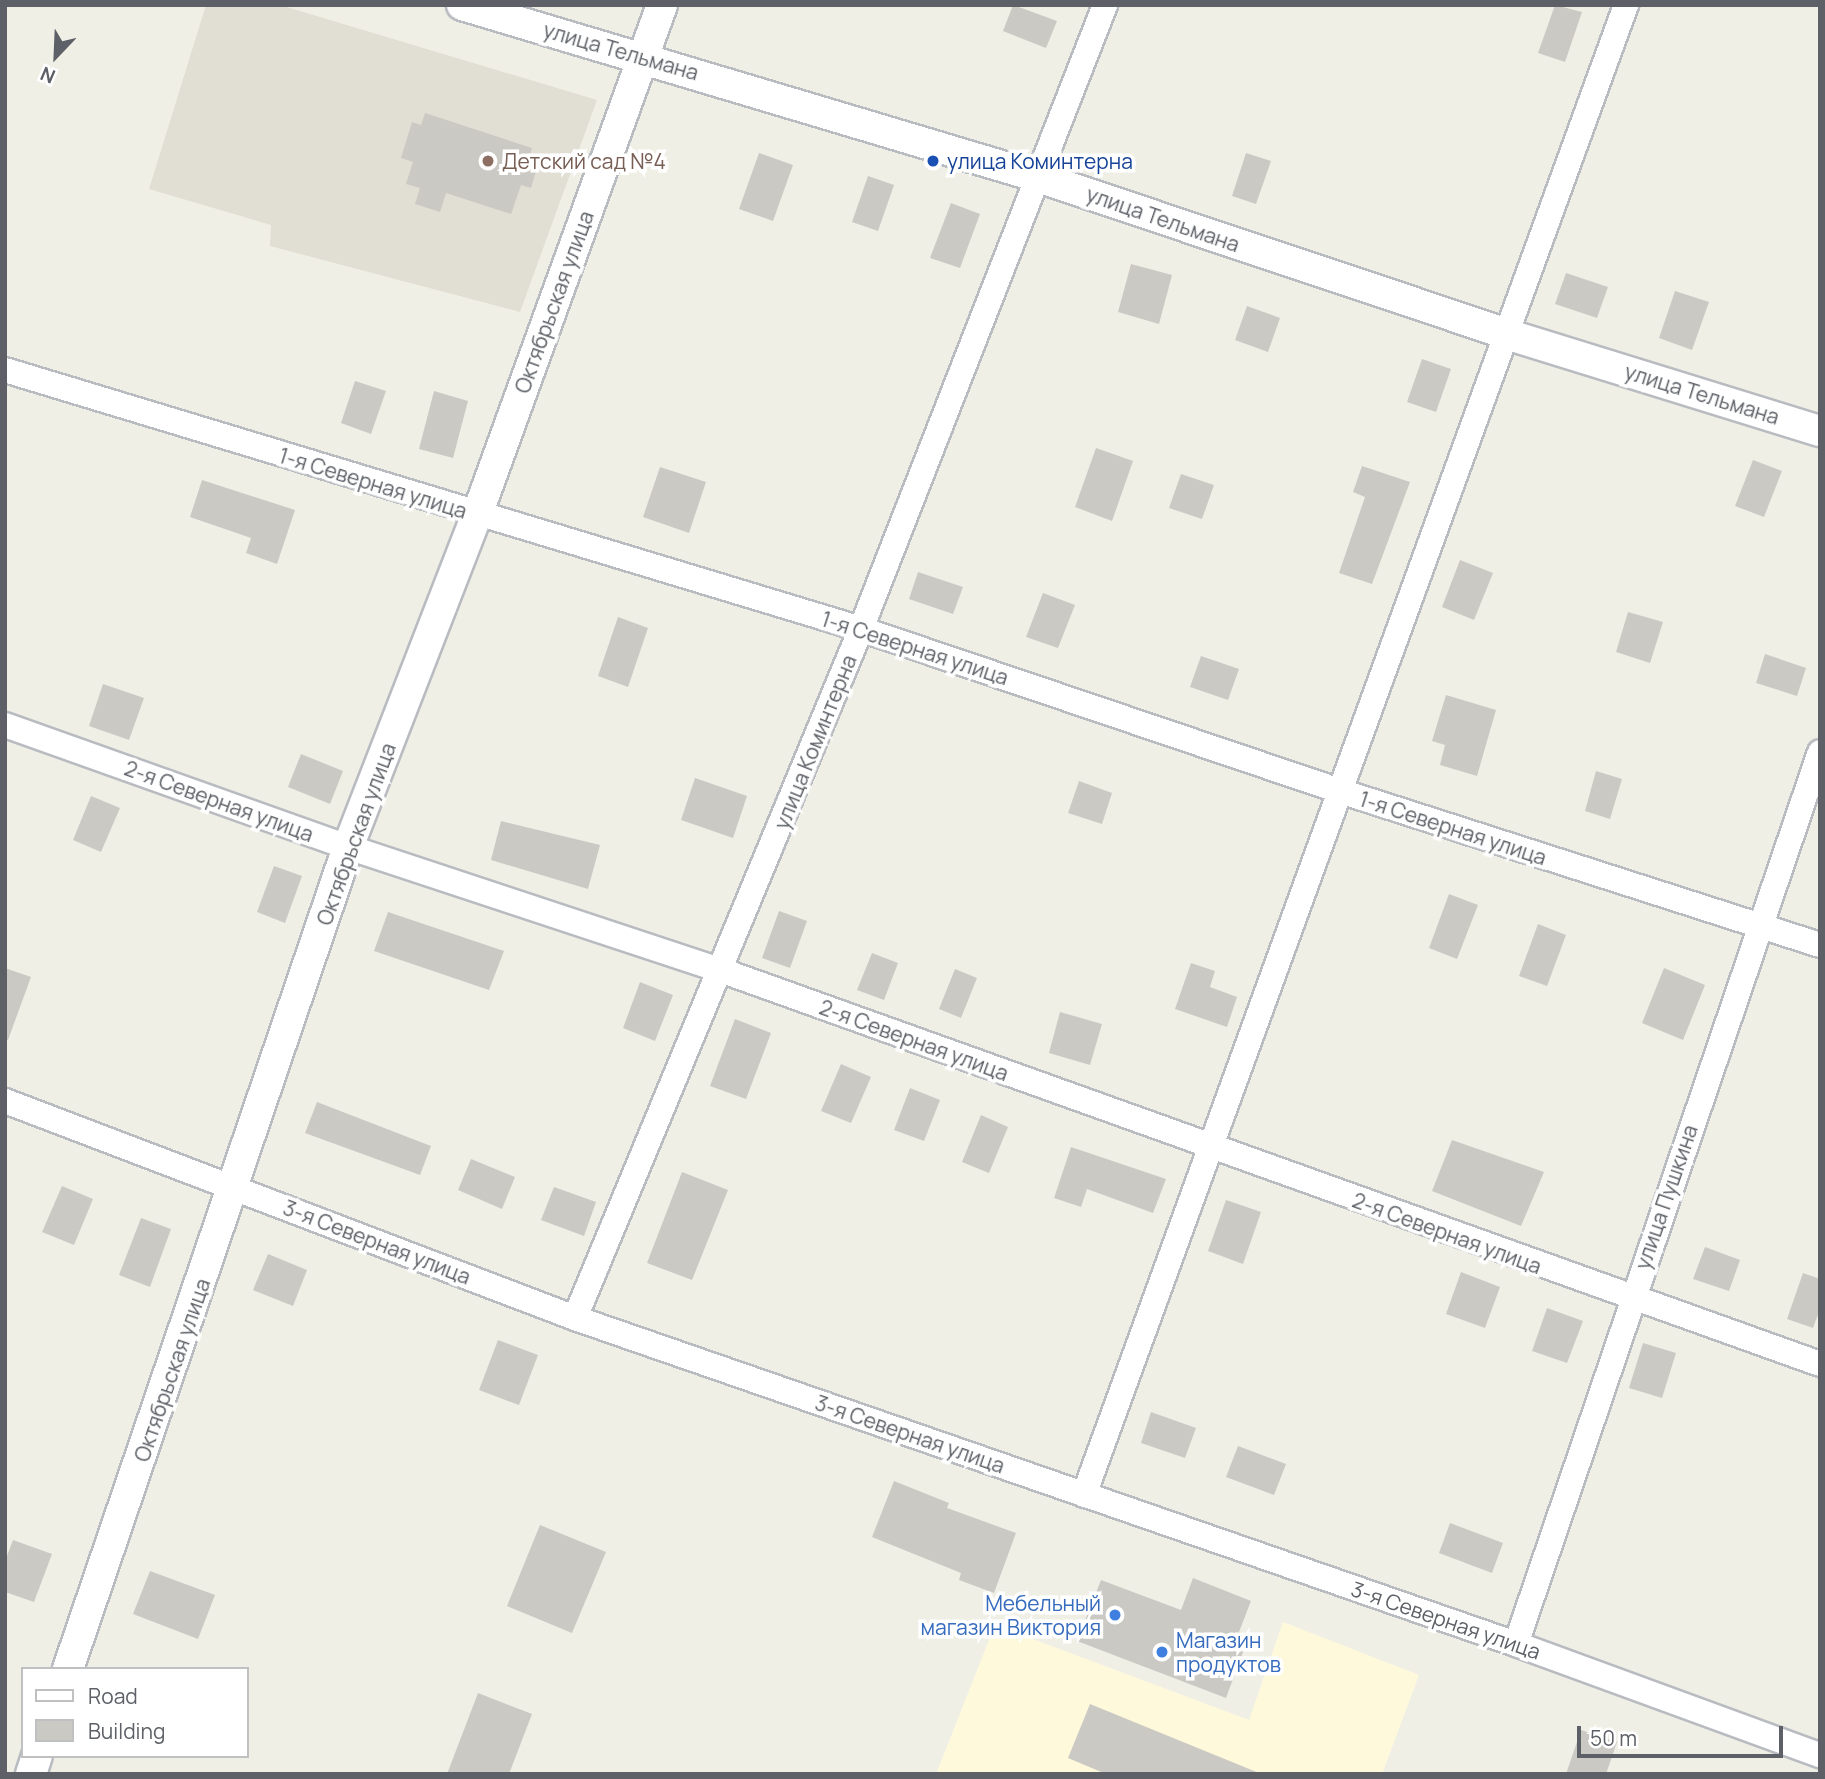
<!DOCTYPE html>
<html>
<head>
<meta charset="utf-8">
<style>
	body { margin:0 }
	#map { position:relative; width:1825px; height:1779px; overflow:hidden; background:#f0efe6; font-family:Manrope,sans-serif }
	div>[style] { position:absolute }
	.commercial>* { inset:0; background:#fff9dc }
	.education>* { inset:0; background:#e1ded4 }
	.building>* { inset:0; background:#cbc9c3 }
	.roads { filter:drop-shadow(2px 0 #b8bbc0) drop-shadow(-2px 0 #b8bbc0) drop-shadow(0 2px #b8bbc0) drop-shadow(0 -2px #b8bbc0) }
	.minor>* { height:24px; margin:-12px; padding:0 12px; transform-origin:12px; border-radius:12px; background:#fff }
	.tertiary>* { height:30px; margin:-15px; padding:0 15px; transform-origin:15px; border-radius:15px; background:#fff }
	.dots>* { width:19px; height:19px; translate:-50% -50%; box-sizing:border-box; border:4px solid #fff; border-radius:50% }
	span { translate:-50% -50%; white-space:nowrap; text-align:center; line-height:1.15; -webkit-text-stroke:7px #fff; paint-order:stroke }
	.street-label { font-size:21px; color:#5d6167 }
	.education-label { font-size:21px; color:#785e54 }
	.left { translate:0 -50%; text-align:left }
	.transit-label { font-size:21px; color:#164399 }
	.shop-label { font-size:21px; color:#366cbe }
	.right { translate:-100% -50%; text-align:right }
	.frame { position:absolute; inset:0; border:7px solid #5d6167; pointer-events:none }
	.legend { position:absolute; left:21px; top:1667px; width:228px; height:91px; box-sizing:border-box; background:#fff; border:2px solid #bec0c2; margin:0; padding:9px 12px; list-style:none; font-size:21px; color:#5d6167 }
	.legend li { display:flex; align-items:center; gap:14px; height:35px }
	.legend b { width:35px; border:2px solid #bec0c2 }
	.north { position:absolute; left:21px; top:21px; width:70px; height:70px; -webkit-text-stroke:5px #fff; paint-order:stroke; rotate:203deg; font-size:19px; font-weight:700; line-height:28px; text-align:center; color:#5d6167 }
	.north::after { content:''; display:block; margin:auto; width:24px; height:32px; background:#5d6167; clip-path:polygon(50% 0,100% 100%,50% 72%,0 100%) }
	.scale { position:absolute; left:1577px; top:1726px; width:206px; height:32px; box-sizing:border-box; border:4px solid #5d6167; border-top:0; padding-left:9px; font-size:21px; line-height:24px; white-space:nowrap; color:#5d6167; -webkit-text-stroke:5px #fff; paint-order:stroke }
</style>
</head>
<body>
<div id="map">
	<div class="commercial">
		<i style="clip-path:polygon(1283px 1622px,1419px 1675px,1382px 1774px,936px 1774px,995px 1625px,1249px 1720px)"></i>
	</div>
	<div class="education">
		<i style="clip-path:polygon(206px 5px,280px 5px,597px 100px,520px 312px,270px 246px,271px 225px,149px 189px)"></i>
	</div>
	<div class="building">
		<i style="clip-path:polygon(1013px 5px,1057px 21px,1046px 48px,1003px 31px)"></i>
		<i style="clip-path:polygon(1555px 5px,1582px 12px,1565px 62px,1538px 53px)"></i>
		<i style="clip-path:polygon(425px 113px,532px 148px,529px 158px,539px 161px,531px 188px,521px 185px,511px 214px,446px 193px,440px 212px,415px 204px,420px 188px,406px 184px,413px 162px,401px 158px,412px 122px,421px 125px)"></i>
		<i style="clip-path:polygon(759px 153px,793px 165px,773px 221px,739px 209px)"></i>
		<i style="clip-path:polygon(1246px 153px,1271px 161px,1256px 204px,1232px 196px)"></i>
		<i style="clip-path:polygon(868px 176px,894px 185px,878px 231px,852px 222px)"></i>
		<i style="clip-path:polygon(951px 203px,980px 214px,960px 268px,930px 258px)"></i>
		<i style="clip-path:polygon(1131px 264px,1172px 275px,1159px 324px,1118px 312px)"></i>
		<i style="clip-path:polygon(1566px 273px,1608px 287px,1597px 318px,1555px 304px)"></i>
		<i style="clip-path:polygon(1675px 291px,1709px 302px,1692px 350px,1659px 338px)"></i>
		<i style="clip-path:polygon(1247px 306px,1280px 318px,1268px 352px,1235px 340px)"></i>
		<i style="clip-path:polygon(1422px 359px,1451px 369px,1436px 412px,1407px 402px)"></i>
		<i style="clip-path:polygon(355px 381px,386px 391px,371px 434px,341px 423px)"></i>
		<i style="clip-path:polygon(434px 391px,468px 401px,453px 458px,419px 449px)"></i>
		<i style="clip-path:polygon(1096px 448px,1133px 461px,1112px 521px,1075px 507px)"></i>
		<i style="clip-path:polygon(1753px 460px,1782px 471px,1764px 517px,1735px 506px)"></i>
		<i style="clip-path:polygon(1362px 466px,1410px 482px,1372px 584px,1339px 573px,1365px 497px,1353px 492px)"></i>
		<i style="clip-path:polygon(660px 467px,706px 482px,689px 533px,643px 517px)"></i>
		<i style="clip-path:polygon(1181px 474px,1214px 485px,1202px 519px,1169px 508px)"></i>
		<i style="clip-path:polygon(202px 480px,295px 510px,277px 564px,246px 553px,251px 538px,190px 517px)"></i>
		<i style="clip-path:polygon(1460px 560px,1493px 573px,1474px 620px,1442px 607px)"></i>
		<i style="clip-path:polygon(918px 572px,963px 587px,953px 614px,909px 599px)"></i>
		<i style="clip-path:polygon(1043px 593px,1075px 605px,1058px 648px,1026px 637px)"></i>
		<i style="clip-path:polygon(1628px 612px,1663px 622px,1650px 663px,1616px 652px)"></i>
		<i style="clip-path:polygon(618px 617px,648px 628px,628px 687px,598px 676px)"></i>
		<i style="clip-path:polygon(1765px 654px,1806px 668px,1797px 696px,1756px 683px)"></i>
		<i style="clip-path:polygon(1201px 656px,1239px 669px,1228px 700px,1190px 687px)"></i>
		<i style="clip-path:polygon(103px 684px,144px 698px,129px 740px,89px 726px)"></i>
		<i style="clip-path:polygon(1446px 695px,1496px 710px,1477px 776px,1440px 765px,1445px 745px,1432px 741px)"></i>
		<i style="clip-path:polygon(301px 754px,343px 771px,330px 804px,288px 787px)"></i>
		<i style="clip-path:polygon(1596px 771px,1622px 779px,1610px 819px,1585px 811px)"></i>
		<i style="clip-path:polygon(695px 778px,747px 796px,733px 838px,681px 820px)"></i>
		<i style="clip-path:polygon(1079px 781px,1112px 793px,1102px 824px,1068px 813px)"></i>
		<i style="clip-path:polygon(91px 796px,120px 808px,101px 852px,73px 840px)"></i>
		<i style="clip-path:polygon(501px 821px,600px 845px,588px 889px,491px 860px)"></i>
		<i style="clip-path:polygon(274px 866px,302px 876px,285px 923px,257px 912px)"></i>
		<i style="clip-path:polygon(1449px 894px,1478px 905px,1457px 959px,1429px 948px)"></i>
		<i style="clip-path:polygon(779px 911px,807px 921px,790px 968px,762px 958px)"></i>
		<i style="clip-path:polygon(388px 912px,504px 951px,489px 990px,374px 951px)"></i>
		<i style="clip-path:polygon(1538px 924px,1566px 935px,1547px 986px,1519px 976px)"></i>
		<i style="clip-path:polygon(872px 953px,898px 963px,884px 1000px,857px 990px)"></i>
		<i style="clip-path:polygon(1191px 963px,1215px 971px,1210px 987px,1237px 997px,1227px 1027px,1175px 1009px)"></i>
		<i style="clip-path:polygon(5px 968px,31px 977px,8px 1040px,5px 1040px)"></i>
		<i style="clip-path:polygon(1664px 968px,1705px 985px,1683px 1040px,1642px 1023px)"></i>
		<i style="clip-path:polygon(955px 969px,977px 978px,961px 1018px,939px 1009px)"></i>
		<i style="clip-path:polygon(640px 982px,673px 995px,655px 1041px,623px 1028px)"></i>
		<i style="clip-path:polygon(1060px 1012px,1102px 1024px,1090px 1065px,1049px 1053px)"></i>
		<i style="clip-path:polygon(735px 1019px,771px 1033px,746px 1099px,710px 1086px)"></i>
		<i style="clip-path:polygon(841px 1064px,871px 1077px,851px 1123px,821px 1111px)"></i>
		<i style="clip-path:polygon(910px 1088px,940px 1100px,924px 1141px,894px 1130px)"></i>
		<i style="clip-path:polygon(317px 1102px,431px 1146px,420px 1175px,305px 1133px)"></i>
		<i style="clip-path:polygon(981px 1115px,1008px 1127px,989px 1173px,962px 1162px)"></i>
		<i style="clip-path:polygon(1452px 1140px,1544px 1172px,1521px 1226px,1432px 1191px)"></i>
		<i style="clip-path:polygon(1071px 1147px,1166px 1179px,1153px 1213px,1087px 1189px,1081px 1207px,1054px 1198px)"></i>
		<i style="clip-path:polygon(471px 1159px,515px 1177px,502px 1209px,458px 1190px)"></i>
		<i style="clip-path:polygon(682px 1172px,728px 1190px,692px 1280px,647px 1263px)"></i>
		<i style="clip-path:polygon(62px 1186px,93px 1199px,74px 1245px,42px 1232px)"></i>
		<i style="clip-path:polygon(554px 1187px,596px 1202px,584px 1236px,541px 1220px)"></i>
		<i style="clip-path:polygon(1226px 1200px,1261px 1212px,1243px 1264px,1208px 1251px)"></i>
		<i style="clip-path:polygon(141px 1218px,171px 1229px,150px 1287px,119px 1275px)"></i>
		<i style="clip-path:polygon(1705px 1247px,1740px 1260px,1729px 1291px,1693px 1279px)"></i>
		<i style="clip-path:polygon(268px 1254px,307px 1270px,293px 1306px,253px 1290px)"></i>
		<i style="clip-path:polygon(1461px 1272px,1500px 1287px,1485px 1328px,1446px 1314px)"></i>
		<i style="clip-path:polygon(1803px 1273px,1820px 1279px,1820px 1309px,1813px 1328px,1787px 1319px)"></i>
		<i style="clip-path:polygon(1547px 1308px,1583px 1321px,1567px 1363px,1532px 1351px)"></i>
		<i style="clip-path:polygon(498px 1340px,538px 1355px,519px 1405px,479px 1390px)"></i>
		<i style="clip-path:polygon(1643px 1343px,1676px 1353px,1662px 1398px,1629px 1388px)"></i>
		<i style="clip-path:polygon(1151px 1412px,1196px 1428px,1185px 1458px,1141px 1443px)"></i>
		<i style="clip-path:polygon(1238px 1446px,1286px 1464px,1274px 1495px,1226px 1477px)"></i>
		<i style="clip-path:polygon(894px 1481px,949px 1503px,947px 1508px,1016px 1533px,994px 1593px,959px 1580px,961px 1573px,872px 1537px)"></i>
		<i style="clip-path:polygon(1450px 1523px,1503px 1543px,1492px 1573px,1439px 1553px)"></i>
		<i style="clip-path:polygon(540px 1525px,606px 1552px,572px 1633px,507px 1606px)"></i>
		<i style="clip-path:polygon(13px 1540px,52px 1554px,34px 1602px,5px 1592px,5px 1561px)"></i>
		<i style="clip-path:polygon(150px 1571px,215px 1595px,198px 1639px,133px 1614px)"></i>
		<i style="clip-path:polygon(1193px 1578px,1251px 1601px,1239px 1632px,1249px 1636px,1226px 1698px,1077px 1641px,1101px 1580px,1181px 1610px)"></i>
		<i style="clip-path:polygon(478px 1693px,532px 1714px,509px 1774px,447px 1774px)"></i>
		<i style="clip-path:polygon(1090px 1704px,1259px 1773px,1258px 1774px,1106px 1774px,1068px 1758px)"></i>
		<i style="clip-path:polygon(1581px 1730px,1617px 1742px,1606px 1774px,1566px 1774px)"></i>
	</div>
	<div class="roads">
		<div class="minor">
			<i style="left:5px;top:370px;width:894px;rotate:16.83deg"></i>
			<i style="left:861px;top:629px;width:506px;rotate:18.69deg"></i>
			<i style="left:1340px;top:791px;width:504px;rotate:17.79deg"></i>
			<i style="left:5px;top:725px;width:364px;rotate:19.6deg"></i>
			<i style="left:348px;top:847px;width:395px;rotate:18.3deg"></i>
			<i style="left:723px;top:971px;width:1165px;rotate:19.71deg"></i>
			<i style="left:5px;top:1101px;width:610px;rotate:20.84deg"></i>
			<i style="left:575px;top:1318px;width:996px;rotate:19.11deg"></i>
			<i style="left:1516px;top:1644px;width:324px;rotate:20.1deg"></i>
			<i style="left:575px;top:1318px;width:746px;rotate:-67.46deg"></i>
			<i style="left:861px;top:629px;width:670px;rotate:-68.64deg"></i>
			<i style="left:1084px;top:1495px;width:1586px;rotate:-70.01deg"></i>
			<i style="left:1516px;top:1644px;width:942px;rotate:-71.18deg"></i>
		</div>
		<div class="tertiary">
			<i style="left:462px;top:5px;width:598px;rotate:16.62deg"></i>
			<i style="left:1035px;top:176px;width:494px;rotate:18.5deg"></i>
			<i style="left:1503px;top:333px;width:332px;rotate:17.2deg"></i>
			<i style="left:68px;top:1669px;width:868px;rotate:-71.19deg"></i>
			<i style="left:348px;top:847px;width:356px;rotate:-68.8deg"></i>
			<i style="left:477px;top:515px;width:543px;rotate:-70.06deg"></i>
			<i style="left:31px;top:1774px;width:19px;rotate:-72deg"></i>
		</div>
	</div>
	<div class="dots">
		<i style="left:488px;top:161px;background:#8d6e63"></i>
		<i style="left:933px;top:161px;background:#1a4fb4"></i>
		<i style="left:1115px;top:1615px;background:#3f7fe0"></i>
		<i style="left:1162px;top:1652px;background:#3f7fe0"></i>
	</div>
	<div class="street-label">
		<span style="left:621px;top:51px;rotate:16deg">улица Тельмана</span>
		<span style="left:1163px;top:219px;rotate:19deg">улица Тельмана</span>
		<span style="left:554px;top:302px;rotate:-70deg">Октябрьская улица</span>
		<span style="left:1702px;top:394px;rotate:17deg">улица Тельмана</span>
		<span style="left:373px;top:483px;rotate:17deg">1-я Северная улица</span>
		<span style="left:915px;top:648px;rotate:18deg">1-я Северная улица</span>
		<span style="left:815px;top:742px;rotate:-68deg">улица Коминтерна</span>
		<span style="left:219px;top:801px;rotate:20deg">2-я Северная улица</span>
		<span style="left:1453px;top:828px;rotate:18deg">1-я Северная улица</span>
		<span style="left:356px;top:834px;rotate:-70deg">Октябрьская улица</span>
		<span style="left:914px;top:1040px;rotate:20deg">2-я Северная улица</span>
		<span style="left:1666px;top:1197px;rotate:-71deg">улица Пушкина</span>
		<span style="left:1447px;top:1233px;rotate:20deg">2-я Северная улица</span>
		<span style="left:377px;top:1242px;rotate:21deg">3-я Северная улица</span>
		<span style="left:172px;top:1370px;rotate:-71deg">Октябрьская улица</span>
		<span style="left:910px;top:1434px;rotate:19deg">3-я Северная улица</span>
		<span style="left:1446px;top:1620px;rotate:19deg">3-я Северная улица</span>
	</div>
	<div class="education-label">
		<span class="left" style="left:502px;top:161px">Детский сад №4</span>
	</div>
	<div class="transit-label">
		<span class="left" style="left:947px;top:161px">улица Коминтерна</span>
	</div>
	<div class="shop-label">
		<span class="right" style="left:1101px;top:1615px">Мебельный<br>магазин Виктория</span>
		<span class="left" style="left:1176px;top:1652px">Магазин<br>продуктов</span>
	</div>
	<div class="frame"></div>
	<ul class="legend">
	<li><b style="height:9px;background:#fff"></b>Road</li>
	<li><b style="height:19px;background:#cbc9c3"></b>Building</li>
	</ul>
	<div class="north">N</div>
	<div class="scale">50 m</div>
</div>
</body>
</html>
